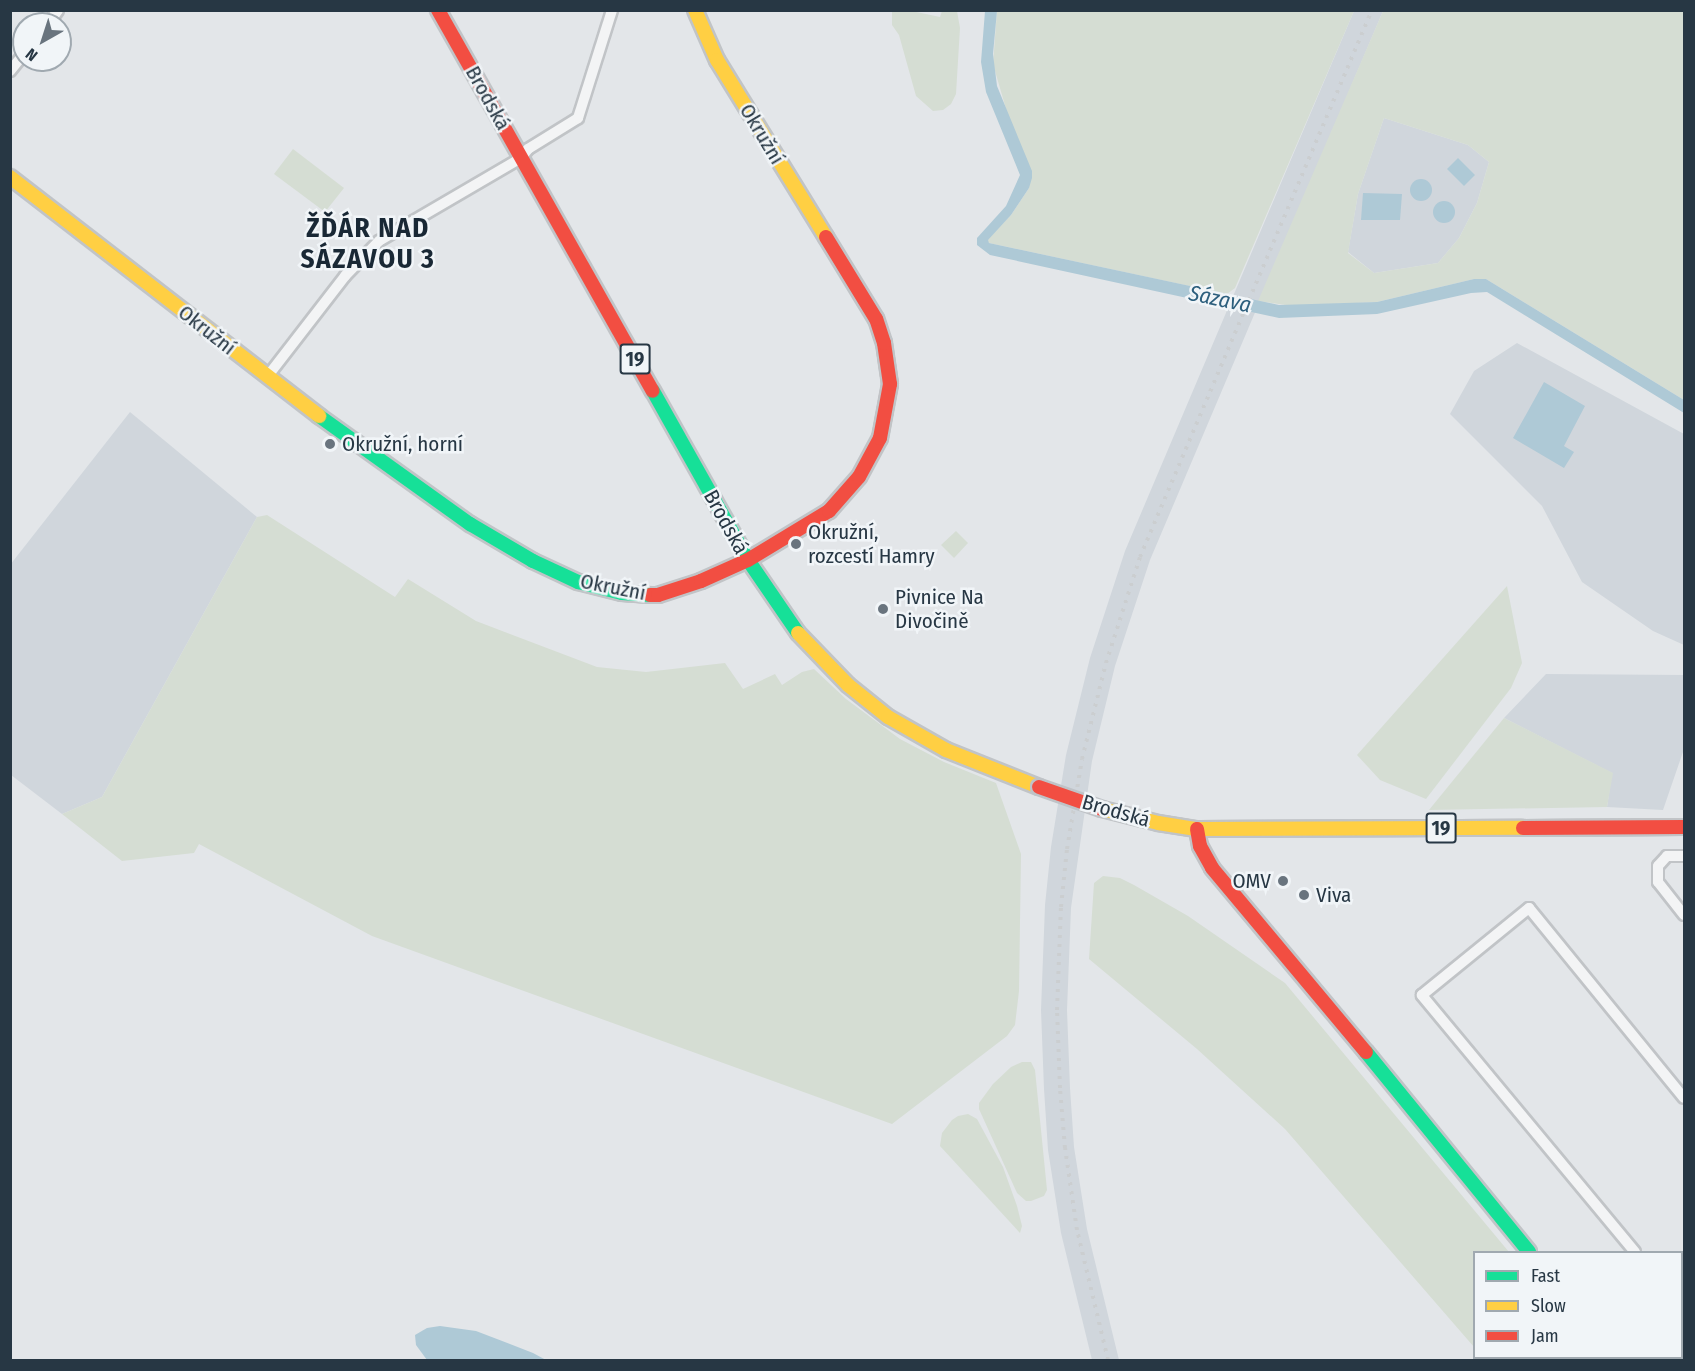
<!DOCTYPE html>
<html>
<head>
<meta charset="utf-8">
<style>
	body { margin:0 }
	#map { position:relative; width:1695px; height:1371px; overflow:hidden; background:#e3e6e9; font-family:"Fira Sans Condensed",sans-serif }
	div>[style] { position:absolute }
	.built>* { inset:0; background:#d0d6dc }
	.green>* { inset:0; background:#d5ddd3 }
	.water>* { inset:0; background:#aec9d6 }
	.round { border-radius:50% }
	.roads { filter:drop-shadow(2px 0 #c1c4c7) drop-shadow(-2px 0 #c1c4c7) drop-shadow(0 2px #c1c4c7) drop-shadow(0 -2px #c1c4c7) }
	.street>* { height:10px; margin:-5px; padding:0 5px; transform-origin:5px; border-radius:5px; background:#f3f4f5 }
	.fast>* { height:14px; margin:-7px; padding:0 7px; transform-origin:7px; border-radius:7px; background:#16e098 }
	.slow>* { height:14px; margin:-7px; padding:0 7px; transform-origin:7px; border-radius:7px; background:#ffcf43 }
	.jam>* { height:14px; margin:-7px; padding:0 7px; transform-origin:7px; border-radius:7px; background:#f24e42 }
	.rail>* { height:4px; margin-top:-2px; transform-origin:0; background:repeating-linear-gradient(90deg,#cbced0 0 3px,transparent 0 9px) }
	.bridges { filter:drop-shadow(2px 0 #bfc3c7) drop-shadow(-2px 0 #bfc3c7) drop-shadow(0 2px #bfc3c7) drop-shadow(0 -2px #bfc3c7) }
	.jam-bridge>* { height:14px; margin:-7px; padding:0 7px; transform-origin:7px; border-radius:7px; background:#f24e42 }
	.dots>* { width:16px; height:16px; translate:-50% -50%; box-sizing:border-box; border:3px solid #f1f5f8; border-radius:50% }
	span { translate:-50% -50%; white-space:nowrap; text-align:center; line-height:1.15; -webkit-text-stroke:5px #f1f5f8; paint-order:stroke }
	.shield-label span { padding:2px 4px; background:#f1f5f8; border:2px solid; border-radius:4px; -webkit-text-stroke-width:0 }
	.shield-label { font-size:20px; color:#273744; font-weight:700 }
	.street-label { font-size:21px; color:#273744 }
	.poi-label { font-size:21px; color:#273744 }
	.left { translate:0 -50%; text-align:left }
	.right { translate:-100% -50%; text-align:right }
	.water-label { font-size:22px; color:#2d5f7d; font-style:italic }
	.district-label { font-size:27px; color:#192835; font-weight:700; letter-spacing:1.5px }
	.frame { position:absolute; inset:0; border:12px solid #273744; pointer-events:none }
	.legend { position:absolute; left:1473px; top:1251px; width:210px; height:108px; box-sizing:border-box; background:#f1f5f8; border:2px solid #a0a9b0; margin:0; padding:8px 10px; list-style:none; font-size:18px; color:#273744 }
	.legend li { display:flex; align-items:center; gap:12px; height:30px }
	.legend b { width:30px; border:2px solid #a0a9b0 }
	.north { position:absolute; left:12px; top:12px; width:60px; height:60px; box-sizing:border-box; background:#f1f5f8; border:2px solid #a0a9b0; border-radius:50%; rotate:219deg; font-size:16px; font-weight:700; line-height:24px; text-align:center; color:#273744 }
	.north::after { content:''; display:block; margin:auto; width:21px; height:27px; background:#69747e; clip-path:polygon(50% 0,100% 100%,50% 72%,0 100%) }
</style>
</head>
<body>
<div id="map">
	<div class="built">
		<i style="clip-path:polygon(1354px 11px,1383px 11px,1150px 560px,1115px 666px,1092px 761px,1071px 908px,1067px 1010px,1070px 1088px,1074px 1147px,1087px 1229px,1119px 1360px,1092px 1360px,1061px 1233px,1048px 1150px,1044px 1089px,1041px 1010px,1045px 905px,1051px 847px,1066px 755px,1090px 658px,1125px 551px)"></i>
		<i style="clip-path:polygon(1384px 118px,1468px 145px,1489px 162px,1477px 203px,1459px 238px,1438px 263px,1374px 273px,1348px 252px,1358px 194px)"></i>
		<i style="clip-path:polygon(1517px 343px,1684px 434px,1684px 645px,1653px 631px,1582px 582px,1542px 506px,1450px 414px,1474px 371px)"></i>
		<i style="clip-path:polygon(130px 412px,257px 517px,102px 797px,62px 814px,11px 775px,10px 565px)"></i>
		<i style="clip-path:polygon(1546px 674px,1684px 675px,1684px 749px,1663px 810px,1607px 807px,1612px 773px,1504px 718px)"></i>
	</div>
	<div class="green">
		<i style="clip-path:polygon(907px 10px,940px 17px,942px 11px,957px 11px,960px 28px,956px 94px,951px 104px,943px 110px,933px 111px,916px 96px,899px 35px,892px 25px,892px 11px)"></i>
		<i style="clip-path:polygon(997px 11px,1354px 11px,1235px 288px,1227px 294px,989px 243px,987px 240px,1011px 215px,1029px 188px,993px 64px)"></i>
		<i style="clip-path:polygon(evenodd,1383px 11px,1684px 11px,1684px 400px,1486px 279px,1474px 279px,1377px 302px,1293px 306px,1258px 301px,1383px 11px,1384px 118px,1468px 145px,1489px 162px,1477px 203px,1459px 238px,1438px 263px,1374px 273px,1348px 253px,1358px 194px,1384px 118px)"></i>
		<i style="clip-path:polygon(293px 149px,344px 188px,325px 212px,274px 174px)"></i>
		<i style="clip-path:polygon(267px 515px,395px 597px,408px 579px,476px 621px,597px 667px,646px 672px,725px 663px,743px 689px,775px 674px,782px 685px,802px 672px,814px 669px,846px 699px,900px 739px,944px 762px,996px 783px,1021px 854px,1019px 991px,1015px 1025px,1007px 1036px,892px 1124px,372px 936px,199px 844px,194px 853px,122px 861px,62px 814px,102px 797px,257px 517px)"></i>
		<i style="clip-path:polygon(956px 531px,968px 543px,954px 558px,941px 545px)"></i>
		<i style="clip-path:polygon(1507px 586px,1522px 663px,1511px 688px,1426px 799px,1380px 780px,1357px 755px)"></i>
		<i style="clip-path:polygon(1504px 718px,1613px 773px,1607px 807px,1429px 810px)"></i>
		<i style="clip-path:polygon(1103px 876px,1120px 878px,1134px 885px,1188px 916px,1285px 983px,1509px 1252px,1474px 1252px,1474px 1347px,1285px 1129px,1197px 1049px,1089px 959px,1094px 883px)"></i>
		<i style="clip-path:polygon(1022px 1062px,1031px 1062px,1035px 1070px,1047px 1190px,1044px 1196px,1031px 1201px,1026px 1201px,1017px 1193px,979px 1109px,979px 1103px,993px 1084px,1011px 1067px)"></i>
		<i style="clip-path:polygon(968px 1114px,977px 1119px,1003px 1167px,1017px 1206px,1022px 1226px,1020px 1233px,940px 1146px,942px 1133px,952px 1120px,958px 1116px)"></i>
		<i style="clip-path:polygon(1484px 1358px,1595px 1358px,1597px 1360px,1487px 1360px)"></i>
	</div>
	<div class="water">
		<i style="clip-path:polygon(985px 11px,997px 11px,993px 54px,997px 86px,1032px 171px,1032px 178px,1029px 188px,1011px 215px,988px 240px,989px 243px,1279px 305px,1377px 302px,1474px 279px,1486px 279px,1684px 400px,1684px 413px,1487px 292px,1471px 293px,1377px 314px,1279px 318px,990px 255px,977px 245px,977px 238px,1006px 206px,1020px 175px,986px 92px,981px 62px)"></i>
		<i style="clip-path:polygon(1458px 158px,1475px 175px,1464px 186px,1447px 169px)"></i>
		<i class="round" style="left:1410px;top:179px;width:22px;height:22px"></i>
		<i style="clip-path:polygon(1363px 193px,1402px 194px,1400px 220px,1361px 220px)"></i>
		<i class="round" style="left:1433px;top:201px;width:22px;height:22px"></i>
		<i style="clip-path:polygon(1544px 382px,1585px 406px,1564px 446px,1574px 452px,1564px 468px,1513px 438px)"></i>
		<i style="clip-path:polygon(440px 1326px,476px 1331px,533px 1353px,546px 1360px,427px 1360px,416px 1345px,415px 1335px,427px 1328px)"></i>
	</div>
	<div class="roads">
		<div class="street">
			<i style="left:48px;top:24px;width:17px;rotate:-54deg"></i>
			<i style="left:10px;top:71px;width:22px;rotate:-51deg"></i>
			<i style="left:267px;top:377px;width:128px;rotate:-52.3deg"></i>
			<i style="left:345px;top:276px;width:49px;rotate:-45.8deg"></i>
			<i style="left:379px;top:241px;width:164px;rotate:-30.3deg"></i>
			<i style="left:521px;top:158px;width:11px;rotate:-52deg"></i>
			<i style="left:528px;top:149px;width:59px;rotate:-31.8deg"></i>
			<i style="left:578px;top:118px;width:113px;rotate:-72.5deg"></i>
			<i style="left:1684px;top:856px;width:17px;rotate:180deg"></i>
			<i style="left:1667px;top:856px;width:13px;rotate:132deg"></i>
			<i style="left:1658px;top:866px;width:16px;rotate:90deg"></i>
			<i style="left:1658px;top:882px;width:42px;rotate:51.8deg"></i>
			<i style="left:1635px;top:1252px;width:334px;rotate:-129.7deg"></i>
			<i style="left:1422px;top:995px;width:138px;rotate:-39.1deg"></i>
			<i style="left:1529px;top:908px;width:245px;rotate:50.8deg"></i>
			<i style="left:1682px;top:1309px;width:4px;rotate:63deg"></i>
		</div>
		<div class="fast">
			<i style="left:653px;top:391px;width:194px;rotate:60.7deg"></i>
			<i style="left:748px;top:560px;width:88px;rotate:55.6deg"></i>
			<i style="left:319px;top:416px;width:186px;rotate:35.6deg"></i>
			<i style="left:470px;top:524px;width:73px;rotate:30.4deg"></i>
			<i style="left:533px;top:561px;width:50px;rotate:25deg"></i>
			<i style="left:578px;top:582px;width:45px;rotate:14deg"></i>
			<i style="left:622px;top:593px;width:28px;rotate:4deg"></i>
			<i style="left:1366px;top:1052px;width:258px;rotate:50.8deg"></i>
		</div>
		<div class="slow">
			<i style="left:695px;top:10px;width:55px;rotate:66.3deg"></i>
			<i style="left:717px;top:60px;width:208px;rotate:58.4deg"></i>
			<i style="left:10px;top:177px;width:391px;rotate:37.7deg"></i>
			<i style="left:798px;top:633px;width:72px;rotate:46.1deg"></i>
			<i style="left:848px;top:685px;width:51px;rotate:38.7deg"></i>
			<i style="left:888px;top:717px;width:67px;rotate:29.6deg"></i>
			<i style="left:946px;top:750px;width:100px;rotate:21.7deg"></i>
			<i style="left:1102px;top:809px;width:58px;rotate:14deg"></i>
			<i style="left:1158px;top:823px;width:39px;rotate:9deg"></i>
			<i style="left:1197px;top:829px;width:326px;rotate:-0.2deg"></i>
		</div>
		<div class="jam">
			<i style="left:438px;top:10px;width:437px;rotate:60.6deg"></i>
			<i style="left:650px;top:595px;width:8px"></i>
			<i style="left:658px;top:595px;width:45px;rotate:-18deg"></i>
			<i style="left:701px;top:581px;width:51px;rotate:-24.1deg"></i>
			<i style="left:748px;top:560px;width:95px;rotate:-31.2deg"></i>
			<i style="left:829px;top:511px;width:45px;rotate:-48.6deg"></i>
			<i style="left:859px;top:477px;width:44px;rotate:-61.7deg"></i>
			<i style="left:880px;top:438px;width:55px;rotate:-79.5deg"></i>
			<i style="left:890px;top:384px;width:41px;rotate:-98.3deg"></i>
			<i style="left:884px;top:343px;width:25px;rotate:-108deg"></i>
			<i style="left:876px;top:319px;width:96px;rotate:-121.4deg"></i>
			<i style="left:1523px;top:828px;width:161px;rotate:-0.4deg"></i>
			<i style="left:1197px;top:829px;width:17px;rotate:80deg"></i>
			<i style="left:1200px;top:846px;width:25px;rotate:61deg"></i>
			<i style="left:1212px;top:868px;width:240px;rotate:50.1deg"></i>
			<i style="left:1615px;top:1358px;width:3px;rotate:45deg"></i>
		</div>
	</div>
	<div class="rail">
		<i style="left:1108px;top:1360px;width:134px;rotate:-103.4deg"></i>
		<i style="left:1077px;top:1230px;width:83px;rotate:-98.3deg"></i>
		<i style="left:1065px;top:1148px;width:60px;rotate:-94.8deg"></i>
		<i style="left:1060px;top:1088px;width:78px;rotate:-92.2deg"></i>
		<i style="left:1057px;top:1010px;width:103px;rotate:-87.8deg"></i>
		<i style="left:1061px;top:907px;width:58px;rotate:-84.1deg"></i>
		<i style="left:1067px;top:849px;width:91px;rotate:-80.5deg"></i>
		<i style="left:1082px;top:759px;width:99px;rotate:-76deg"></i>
		<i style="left:1106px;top:663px;width:111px;rotate:-72.2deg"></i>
		<i style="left:1140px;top:557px;width:594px;rotate:-67.02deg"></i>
	</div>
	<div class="bridges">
		<div class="jam-bridge">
			<i style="left:1039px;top:787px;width:67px;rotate:19.2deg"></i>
		</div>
	</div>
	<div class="dots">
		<i style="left:330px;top:444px;background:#69747e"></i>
		<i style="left:796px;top:544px;background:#69747e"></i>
		<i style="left:883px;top:609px;background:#69747e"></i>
		<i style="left:1283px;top:881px;background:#69747e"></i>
		<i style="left:1304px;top:895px;background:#69747e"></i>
	</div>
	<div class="shield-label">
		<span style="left:635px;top:359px">19</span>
		<span style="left:1441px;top:828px">19</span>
	</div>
	<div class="street-label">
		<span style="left:488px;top:98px;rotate:61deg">Brodská</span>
		<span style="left:762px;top:134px;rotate:59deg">Okružní</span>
		<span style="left:207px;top:330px;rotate:38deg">Okružní</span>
		<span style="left:726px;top:522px;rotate:61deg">Brodská</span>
		<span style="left:613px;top:587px;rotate:11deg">Okružní</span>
		<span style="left:1116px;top:811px;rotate:16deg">Brodská</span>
	</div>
	<div class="poi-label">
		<span class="left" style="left:342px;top:444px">Okružní, horní</span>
		<span class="left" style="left:808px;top:544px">Okružní,<br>rozcestí Hamry</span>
		<span class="left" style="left:895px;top:609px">Pivnice Na<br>Divočině</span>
		<span class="right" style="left:1271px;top:881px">OMV</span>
		<span class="left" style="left:1316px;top:895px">Viva</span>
	</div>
	<div class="water-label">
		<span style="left:1220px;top:299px;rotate:12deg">Sázava</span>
	</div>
	<div class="district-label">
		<span style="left:368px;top:244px">ŽĎÁR NAD<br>SÁZAVOU 3</span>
	</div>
	<div class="frame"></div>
	<ul class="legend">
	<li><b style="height:8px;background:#16e098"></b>Fast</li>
	<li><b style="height:8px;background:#ffcf43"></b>Slow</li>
	<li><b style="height:8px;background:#f24e42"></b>Jam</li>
	</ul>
	<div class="north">N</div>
</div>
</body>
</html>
